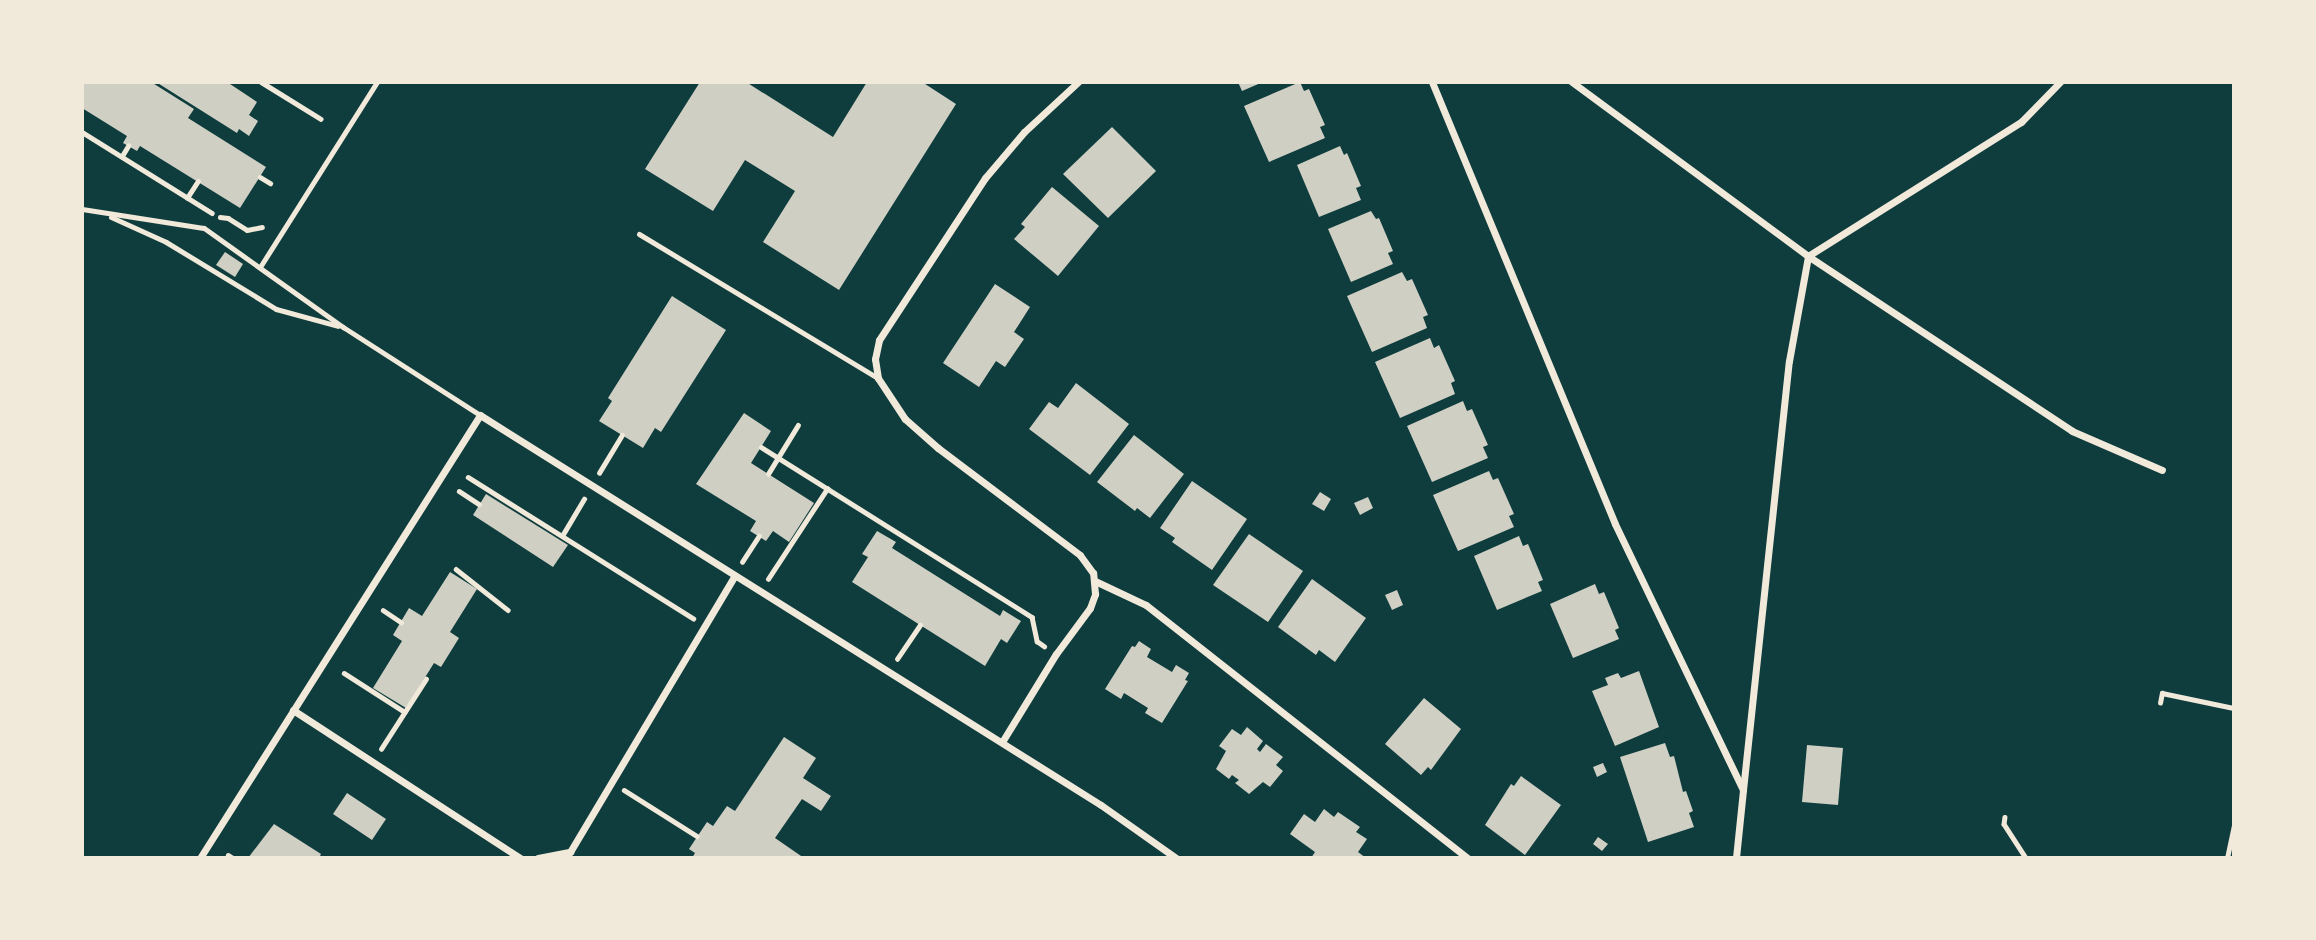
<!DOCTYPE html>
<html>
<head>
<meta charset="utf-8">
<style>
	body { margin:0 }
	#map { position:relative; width:2316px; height:940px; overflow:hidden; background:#0f3d3e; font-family:"Nunito Sans",sans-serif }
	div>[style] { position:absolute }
	.building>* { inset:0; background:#cfcfc3 }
	.path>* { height:4.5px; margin:-2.25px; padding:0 2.25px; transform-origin:2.25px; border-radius:2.25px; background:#f1e9da }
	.service>* { height:5px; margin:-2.5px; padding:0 2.5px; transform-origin:2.5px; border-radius:2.5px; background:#f1e9da }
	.minor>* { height:7px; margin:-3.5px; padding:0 3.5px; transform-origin:3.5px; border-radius:3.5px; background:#f1e9da }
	span { translate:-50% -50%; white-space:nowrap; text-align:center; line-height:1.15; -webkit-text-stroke:5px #f1e9da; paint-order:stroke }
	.frame { position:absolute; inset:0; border:84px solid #f1e9da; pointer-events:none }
</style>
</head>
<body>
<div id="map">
	<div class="building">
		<i style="clip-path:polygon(82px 82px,151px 82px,194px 109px,188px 118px,266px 167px,240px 208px,140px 146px,137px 151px,123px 143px,127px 136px,82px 108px)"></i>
		<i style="clip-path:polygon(156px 82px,227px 82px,257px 102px,249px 115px,258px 121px,249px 136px,239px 129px,237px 133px)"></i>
		<i style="clip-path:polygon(700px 82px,746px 82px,833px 137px,867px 82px,922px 82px,956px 104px,839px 290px,763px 242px,795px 191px,745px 160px,713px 211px,645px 169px)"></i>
		<i style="clip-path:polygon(1238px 82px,1263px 82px,1242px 91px)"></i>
		<i style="clip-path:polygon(1300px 82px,1304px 91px,1309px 89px,1325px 125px,1320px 127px,1325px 138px,1269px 162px,1244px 106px)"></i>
		<i style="clip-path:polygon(1112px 127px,1156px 171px,1108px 218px,1063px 174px)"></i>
		<i style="clip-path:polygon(1340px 146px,1344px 155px,1347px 153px,1361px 186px,1356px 188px,1361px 200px,1319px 217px,1297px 165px)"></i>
		<i style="clip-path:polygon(1052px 187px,1099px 226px,1058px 276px,1014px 239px,1025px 227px,1021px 224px)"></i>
		<i style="clip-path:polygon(1371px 211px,1376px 219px,1379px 218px,1393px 251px,1388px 253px,1393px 264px,1351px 282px,1328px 229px)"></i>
		<i style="clip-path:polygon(225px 252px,243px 264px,235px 277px,216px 265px)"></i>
		<i style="clip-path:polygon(1402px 272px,1407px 281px,1412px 279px,1428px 315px,1423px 317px,1427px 328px,1372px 352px,1347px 296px)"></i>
		<i style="clip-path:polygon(995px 284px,1030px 307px,1014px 332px,1024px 339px,1005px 367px,996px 361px,979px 387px,943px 363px)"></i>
		<i style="clip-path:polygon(672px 296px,726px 330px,661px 432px,655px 428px,643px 448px,599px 421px,612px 401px,608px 398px)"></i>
		<i style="clip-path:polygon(1430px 338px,1434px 348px,1439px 345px,1455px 381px,1451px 383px,1455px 394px,1400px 418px,1375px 362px)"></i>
		<i style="clip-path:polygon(1076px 383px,1129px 424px,1090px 475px,1029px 429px,1049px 402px,1058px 408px)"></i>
		<i style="clip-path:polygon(1463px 401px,1467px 411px,1472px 409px,1488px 445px,1483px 447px,1488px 458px,1432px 482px,1407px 426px)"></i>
		<i style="clip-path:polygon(744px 413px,771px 431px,751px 463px,814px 503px,789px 542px,773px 531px,766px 541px,750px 531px,756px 521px,696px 484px)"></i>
		<i style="clip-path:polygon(1134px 435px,1184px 474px,1150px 518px,1137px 508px,1135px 511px,1097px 482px)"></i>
		<i style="clip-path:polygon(1489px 471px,1493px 480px,1498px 478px,1514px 514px,1509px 516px,1514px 527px,1458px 551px,1433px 495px)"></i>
		<i style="clip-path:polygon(1192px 481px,1247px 519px,1212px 570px,1172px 542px,1175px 538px,1160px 528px)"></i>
		<i style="clip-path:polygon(1320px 492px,1331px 499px,1324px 511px,1312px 504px)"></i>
		<i style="clip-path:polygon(486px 494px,568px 545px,553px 567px,473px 515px)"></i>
		<i style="clip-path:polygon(1368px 497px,1373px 508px,1360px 515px,1354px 503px)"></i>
		<i style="clip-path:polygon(877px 531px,896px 542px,892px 548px,1000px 616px,1003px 610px,1021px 621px,1007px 643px,1001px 639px,985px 666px,852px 582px,868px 557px,862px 554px)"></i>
		<i style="clip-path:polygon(1249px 534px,1303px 571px,1268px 622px,1213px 585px)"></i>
		<i style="clip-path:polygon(1519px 536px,1523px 546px,1528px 544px,1543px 580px,1538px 582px,1542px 591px,1497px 610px,1474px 556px)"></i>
		<i style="clip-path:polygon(450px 572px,477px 589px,450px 632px,459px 638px,441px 667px,434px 663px,406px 708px,373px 688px,402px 641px,393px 635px,409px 608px,422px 616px)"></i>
		<i style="clip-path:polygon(1312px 579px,1366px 618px,1335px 662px,1319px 650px,1316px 655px,1278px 627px)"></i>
		<i style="clip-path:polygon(1595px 584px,1599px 594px,1604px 592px,1619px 628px,1615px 630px,1619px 639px,1573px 658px,1550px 604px)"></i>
		<i style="clip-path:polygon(1397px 590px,1403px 605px,1392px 610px,1385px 595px)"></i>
		<i style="clip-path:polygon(1139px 641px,1151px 649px,1147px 657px,1172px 672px,1176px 665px,1189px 673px,1185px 680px,1188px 681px,1162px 723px,1145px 713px,1148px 708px,1124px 693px,1121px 699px,1105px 689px,1132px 646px,1135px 647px)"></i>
		<i style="clip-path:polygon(1639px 671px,1659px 727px,1615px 746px,1592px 691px,1608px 685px,1605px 678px,1618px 673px,1621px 678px)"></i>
		<i style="clip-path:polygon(1424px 698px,1461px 729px,1431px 770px,1428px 767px,1421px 775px,1385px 744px)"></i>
		<i style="clip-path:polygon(1247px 727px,1263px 741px,1257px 749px,1260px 752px,1266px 744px,1283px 757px,1276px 765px,1283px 771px,1270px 787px,1263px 782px,1249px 794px,1235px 783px,1239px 780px,1232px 775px,1229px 779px,1216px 769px,1226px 751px,1219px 746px,1232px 729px,1241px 735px)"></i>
		<i style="clip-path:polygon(784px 737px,816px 758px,803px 778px,831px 796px,821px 811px,802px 799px,775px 838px,804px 858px,692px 858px,695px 853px,689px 849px,707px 822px,713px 826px,727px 806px,735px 811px)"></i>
		<i style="clip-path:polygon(1665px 743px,1670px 757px,1674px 756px,1683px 792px,1686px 791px,1693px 811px,1689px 813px,1694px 827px,1648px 842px,1620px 757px)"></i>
		<i style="clip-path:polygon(1807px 745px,1843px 748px,1838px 805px,1802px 802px)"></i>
		<i style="clip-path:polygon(1603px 763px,1607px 772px,1597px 777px,1593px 767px)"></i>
		<i style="clip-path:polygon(1521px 776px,1561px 805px,1525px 855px,1485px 825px,1511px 784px,1514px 786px)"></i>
		<i style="clip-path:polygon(347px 793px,386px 819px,372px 840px,333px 814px)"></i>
		<i style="clip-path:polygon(1324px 809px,1334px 817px,1338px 812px,1360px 827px,1356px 832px,1367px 839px,1358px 852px,1366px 858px,1311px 858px,1315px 852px,1290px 834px,1304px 814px,1315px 822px)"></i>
		<i style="clip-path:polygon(274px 824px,321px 854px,319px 858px,248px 858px)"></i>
		<i style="clip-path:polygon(1598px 837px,1608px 844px,1602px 851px,1593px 844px)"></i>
	</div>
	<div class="path">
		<i style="left:82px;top:132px;width:153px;rotate:31.9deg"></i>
		<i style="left:122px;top:156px;width:12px;rotate:-59deg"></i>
		<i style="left:260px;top:177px;width:12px;rotate:31deg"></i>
		<i style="left:187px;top:198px;width:20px;rotate:-57deg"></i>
		<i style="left:220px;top:217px;width:8px;rotate:7deg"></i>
		<i style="left:228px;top:218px;width:22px;rotate:32deg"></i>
		<i style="left:247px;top:230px;width:15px;rotate:-11deg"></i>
		<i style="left:761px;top:447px;width:320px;rotate:32.1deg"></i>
		<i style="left:1032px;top:617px;width:25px;rotate:78deg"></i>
		<i style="left:1037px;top:641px;width:9px;rotate:36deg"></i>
		<i style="left:599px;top:473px;width:44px;rotate:-58.8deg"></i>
		<i style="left:768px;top:474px;width:57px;rotate:-58.5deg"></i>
		<i style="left:468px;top:477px;width:266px;rotate:32.1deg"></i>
		<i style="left:459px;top:491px;width:24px;rotate:33deg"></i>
		<i style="left:562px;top:536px;width:43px;rotate:-59.3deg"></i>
		<i style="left:742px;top:562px;width:31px;rotate:-57deg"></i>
		<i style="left:456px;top:569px;width:66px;rotate:38.3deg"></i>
		<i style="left:768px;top:579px;width:108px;rotate:-56.8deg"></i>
		<i style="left:383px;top:610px;width:22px;rotate:34deg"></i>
		<i style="left:897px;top:659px;width:41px;rotate:-55.9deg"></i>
		<i style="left:344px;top:673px;width:72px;rotate:32.6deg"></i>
		<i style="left:2160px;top:703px;width:10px;rotate:-79deg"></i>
		<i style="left:2162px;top:693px;width:74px;rotate:11.8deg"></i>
		<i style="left:381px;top:749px;width:83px;rotate:-57.3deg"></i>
		<i style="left:624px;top:790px;width:86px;rotate:32.2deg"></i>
		<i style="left:2005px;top:817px;width:7px;rotate:98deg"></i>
		<i style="left:2004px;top:824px;width:40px;rotate:57.1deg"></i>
		<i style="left:228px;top:855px;width:6px;rotate:31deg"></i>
	</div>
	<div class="service">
		<i style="left:261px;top:82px;width:70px;rotate:31.7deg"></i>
		<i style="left:82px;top:209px;width:123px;rotate:8.9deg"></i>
		<i style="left:204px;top:228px;width:171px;rotate:35.5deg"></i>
		<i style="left:343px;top:327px;width:163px;rotate:32.7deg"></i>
		<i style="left:111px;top:217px;width:60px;rotate:24.4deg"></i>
		<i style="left:166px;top:242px;width:129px;rotate:31.3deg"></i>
		<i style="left:276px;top:309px;width:64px;rotate:15.3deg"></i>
		<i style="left:639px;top:234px;width:279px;rotate:31.1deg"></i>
		<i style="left:260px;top:267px;width:219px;rotate:-57.7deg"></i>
		<i style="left:2227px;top:858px;width:34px;rotate:-78deg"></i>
	</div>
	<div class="minor">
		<i style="left:1432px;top:82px;width:478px;rotate:67.5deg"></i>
		<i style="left:1615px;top:524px;width:295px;rotate:64.3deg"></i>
		<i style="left:1743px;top:790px;width:68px;rotate:95.9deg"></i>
		<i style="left:1572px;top:82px;width:293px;rotate:36.4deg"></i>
		<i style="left:1808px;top:256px;width:317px;rotate:33.5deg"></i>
		<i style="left:2072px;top:431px;width:98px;rotate:23.4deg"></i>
		<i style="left:1095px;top:581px;width:56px;rotate:25.2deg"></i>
		<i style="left:1146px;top:605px;width:409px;rotate:38.2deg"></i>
		<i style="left:293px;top:710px;width:271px;rotate:33.1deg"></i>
		<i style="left:1002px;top:742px;width:103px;rotate:-58.5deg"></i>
		<i style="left:1056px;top:654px;width:57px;rotate:-53.5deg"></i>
		<i style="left:1090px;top:608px;width:15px;rotate:-70deg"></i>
		<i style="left:1095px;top:594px;width:21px;rotate:-95deg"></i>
		<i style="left:1093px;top:573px;width:22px;rotate:-126deg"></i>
		<i style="left:1080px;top:555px;width:178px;rotate:-143deg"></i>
		<i style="left:938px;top:448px;width:44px;rotate:-138.7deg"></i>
		<i style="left:905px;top:419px;width:49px;rotate:-123.4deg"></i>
		<i style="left:878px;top:378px;width:19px;rotate:-99deg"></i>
		<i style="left:875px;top:359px;width:19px;rotate:-78deg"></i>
		<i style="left:879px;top:340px;width:194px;rotate:-56.8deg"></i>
		<i style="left:985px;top:178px;width:60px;rotate:-49.7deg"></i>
		<i style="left:1024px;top:132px;width:74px;rotate:-42.8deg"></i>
		<i style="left:1743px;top:790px;width:431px;rotate:-83.9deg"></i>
		<i style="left:1789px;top:361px;width:107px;rotate:-79.7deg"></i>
		<i style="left:1808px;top:256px;width:252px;rotate:-32.2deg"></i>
		<i style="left:2021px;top:122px;width:56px;rotate:-45.7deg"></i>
		<i style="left:200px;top:858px;width:524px;rotate:-57.7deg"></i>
		<i style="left:480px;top:415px;width:733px;rotate:32.13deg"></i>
		<i style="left:1101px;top:805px;width:92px;rotate:35.2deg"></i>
		<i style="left:538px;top:858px;width:33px;rotate:-11deg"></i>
		<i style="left:570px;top:852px;width:322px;rotate:-59.2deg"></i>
	</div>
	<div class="frame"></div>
</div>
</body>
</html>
